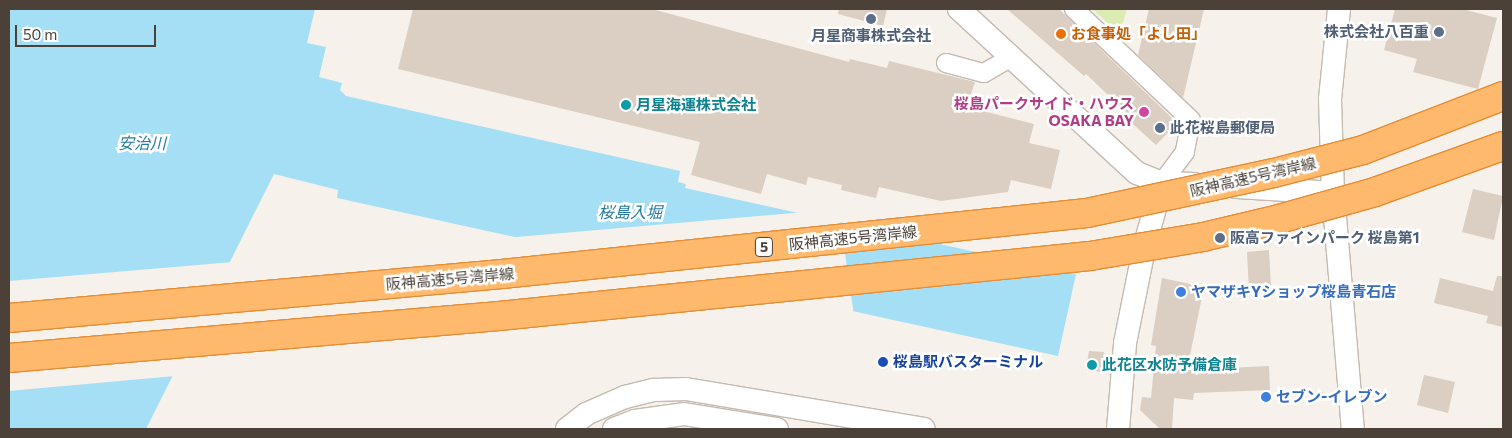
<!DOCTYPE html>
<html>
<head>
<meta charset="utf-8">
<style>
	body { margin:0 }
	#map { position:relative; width:1512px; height:438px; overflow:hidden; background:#f6f1ea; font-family:Commissioner,"Noto Sans JP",sans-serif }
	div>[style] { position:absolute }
	.green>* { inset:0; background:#daecb1 }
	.water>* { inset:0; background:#a4dff5 }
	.pier>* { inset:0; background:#f6f1ea }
	.building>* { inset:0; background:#dbcec2 }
	.roads { filter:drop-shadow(1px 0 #c5baaf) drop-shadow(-1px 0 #c5baaf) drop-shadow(0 1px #c5baaf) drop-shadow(0 -1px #c5baaf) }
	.minor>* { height:18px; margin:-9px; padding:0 9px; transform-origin:9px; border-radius:9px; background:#fff }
	.tertiary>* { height:22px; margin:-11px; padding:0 11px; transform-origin:11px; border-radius:11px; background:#fff }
	.bridges { filter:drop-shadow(1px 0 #e78c34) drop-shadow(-1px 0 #e78c34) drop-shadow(0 1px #e78c34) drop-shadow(0 -1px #e78c34) }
	.motorway-bridge>* { height:28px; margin:-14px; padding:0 14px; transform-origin:14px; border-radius:14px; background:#ffb96c }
	.dots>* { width:14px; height:14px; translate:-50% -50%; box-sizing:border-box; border:2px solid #fff; border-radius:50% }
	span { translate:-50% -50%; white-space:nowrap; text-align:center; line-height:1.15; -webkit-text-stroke:5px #fff; paint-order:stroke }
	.shield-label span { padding:1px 4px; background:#fff; border:1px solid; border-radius:4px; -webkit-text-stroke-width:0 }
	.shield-label { font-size:14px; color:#4b4138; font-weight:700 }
	.service-label { font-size:15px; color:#4e5e75; font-weight:700 }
	.right { translate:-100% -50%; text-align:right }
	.left { translate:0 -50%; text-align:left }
	.food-label { font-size:15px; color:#c56008; font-weight:700 }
	.hotel-label { font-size:15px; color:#b23c85; font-weight:700 }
	.culture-label { font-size:15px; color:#0d838f; font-weight:700 }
	.street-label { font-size:15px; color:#4b4138 }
	.shop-label { font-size:15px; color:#366cbe; font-weight:700 }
	.transit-label { font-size:15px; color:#164399; font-weight:700 }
	.water-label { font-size:16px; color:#247a9b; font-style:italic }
	.frame { position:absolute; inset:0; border:10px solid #4b4138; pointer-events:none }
	.scale { position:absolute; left:15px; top:25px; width:141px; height:22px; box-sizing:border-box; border:2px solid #4b4138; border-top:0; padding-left:6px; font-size:15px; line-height:18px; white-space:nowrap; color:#4b4138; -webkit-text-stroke:4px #fff; paint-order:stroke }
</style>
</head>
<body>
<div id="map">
	<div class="green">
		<i style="clip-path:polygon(1092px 9px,1127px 9px,1123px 23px,1112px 27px)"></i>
	</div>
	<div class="water">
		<i style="clip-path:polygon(9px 9px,315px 9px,307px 43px,326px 47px,319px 77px,342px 83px,340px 90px,346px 96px,680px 171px,678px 182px,686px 184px,685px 188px,1076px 274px,1058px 356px,337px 198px,338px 190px,274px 174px,146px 429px,9px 429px)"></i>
	</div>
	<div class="pier">
		<i style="clip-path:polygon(806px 212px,840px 219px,854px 315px,504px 238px)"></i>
		<i style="clip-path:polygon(233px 262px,175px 376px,9px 391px,9px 281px)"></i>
	</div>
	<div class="building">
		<i style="clip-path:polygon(413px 9px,652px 9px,849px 62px,850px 59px,887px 68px,889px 61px,975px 82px,968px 103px,984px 106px,983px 111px,1034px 124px,1029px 143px,1060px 150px,1051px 189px,1011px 180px,1008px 192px,941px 201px,879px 187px,876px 198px,841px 190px,842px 185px,808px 177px,806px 185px,767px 174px,761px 194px,691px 175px,700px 142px,398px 69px)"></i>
		<i style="clip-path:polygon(839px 9px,887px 9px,883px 26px,838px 14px)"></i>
		<i style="clip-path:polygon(1007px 9px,1059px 9px,1177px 123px,1156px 145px,1124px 116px,1127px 113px,1086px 74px,1084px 76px)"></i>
		<i style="clip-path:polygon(1149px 9px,1204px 9px,1183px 98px,1138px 55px)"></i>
		<i style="clip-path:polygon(1395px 9px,1462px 9px,1497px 18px,1478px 89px,1413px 72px,1417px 59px,1384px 50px)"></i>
		<i style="clip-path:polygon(1473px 189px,1503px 196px,1494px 240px,1462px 232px)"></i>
		<i style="clip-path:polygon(1269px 250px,1271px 288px,1249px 290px,1247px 252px)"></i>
		<i style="clip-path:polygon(1497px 276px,1503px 276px,1503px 327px,1486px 323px,1488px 316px,1434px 303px,1440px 278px,1493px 291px)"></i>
		<i style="clip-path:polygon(1162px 278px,1204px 287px,1187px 370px,1269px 366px,1270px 390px,1194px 393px,1193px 400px,1174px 398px,1172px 429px,1160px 429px,1140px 410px,1142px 397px,1151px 398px,1156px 346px,1151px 345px)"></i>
		<i style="clip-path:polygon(1089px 351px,1104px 352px,1101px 372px,1086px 370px)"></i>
		<i style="clip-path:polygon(1424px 375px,1455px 382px,1448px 413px,1417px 405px)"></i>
	</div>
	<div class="roads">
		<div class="minor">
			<i style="left:1074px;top:9px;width:161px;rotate:43.5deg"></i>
			<i style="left:1191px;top:120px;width:33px;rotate:101deg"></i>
			<i style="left:1185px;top:152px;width:39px;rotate:127deg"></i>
			<i style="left:946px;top:63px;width:39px;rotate:15deg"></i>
			<i style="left:984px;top:73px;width:32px;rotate:-30deg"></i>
		</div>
		<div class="tertiary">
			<i style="left:959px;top:9px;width:242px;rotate:42.7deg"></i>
			<i style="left:1137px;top:173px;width:27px;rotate:22deg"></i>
			<i style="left:1162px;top:183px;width:32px;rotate:2deg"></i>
			<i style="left:1339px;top:9px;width:90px;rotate:95.7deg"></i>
			<i style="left:1330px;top:99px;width:94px;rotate:88.2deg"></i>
			<i style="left:1333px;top:193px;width:237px;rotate:85.2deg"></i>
			<i style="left:1236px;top:187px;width:97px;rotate:3.5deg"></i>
			<i style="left:567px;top:429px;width:24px;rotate:-38deg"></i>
			<i style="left:586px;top:414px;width:43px;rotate:-23.6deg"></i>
			<i style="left:625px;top:397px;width:30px;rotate:-14deg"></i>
			<i style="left:654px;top:390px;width:32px;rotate:-2deg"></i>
			<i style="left:686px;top:389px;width:241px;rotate:9.5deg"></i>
			<i style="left:614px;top:429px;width:22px;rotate:-21deg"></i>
			<i style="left:635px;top:421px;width:49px;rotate:-8.1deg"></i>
			<i style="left:684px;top:414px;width:94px;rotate:9.2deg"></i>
			<i style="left:1118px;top:429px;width:86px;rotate:-85.3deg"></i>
			<i style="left:1125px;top:343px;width:101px;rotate:-78.6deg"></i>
			<i style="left:1145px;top:244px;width:62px;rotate:-74.2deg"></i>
		</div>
	</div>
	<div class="bridges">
		<div class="motorway-bridge">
			<i style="left:9px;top:318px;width:495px;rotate:-5.1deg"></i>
			<i style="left:502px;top:274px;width:588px;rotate:-5.95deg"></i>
			<i style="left:1087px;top:213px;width:191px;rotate:-12.1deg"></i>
			<i style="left:1274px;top:173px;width:92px;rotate:-14.5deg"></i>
			<i style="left:1363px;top:150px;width:150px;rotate:-21.1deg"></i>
			<i style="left:9px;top:358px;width:492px;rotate:-4.9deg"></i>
			<i style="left:499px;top:316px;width:594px;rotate:-5.8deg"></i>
			<i style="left:1090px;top:256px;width:115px;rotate:-9.5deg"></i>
			<i style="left:1203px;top:237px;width:78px;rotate:-13.3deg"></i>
			<i style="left:1279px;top:219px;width:100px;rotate:-15.7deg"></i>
			<i style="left:1375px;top:192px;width:136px;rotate:-19.8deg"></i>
		</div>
	</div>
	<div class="dots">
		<i style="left:871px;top:19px;background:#5c6f8a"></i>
		<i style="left:1439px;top:32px;background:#5c6f8a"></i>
		<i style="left:1061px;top:34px;background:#e8710a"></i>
		<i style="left:626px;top:105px;background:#0f9aa8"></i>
		<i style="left:1144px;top:112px;background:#d1479c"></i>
		<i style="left:1160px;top:128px;background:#5c6f8a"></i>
		<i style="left:1220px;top:238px;background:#5c6f8a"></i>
		<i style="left:1181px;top:292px;background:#3f7fe0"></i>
		<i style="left:883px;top:362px;background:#1a4fb4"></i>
		<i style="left:1092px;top:365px;background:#0f9aa8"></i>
		<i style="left:1266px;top:397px;background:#3f7fe0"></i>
	</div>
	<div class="shield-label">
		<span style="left:764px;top:247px">5</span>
	</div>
	<div class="service-label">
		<span class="right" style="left:1429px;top:32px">株式会社八百重</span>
		<span style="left:871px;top:36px">月星商事株式会社</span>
		<span class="left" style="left:1170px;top:128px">此花桜島郵便局</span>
		<span class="left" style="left:1230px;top:238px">阪高ファインパーク 桜島第1</span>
	</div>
	<div class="food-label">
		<span class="left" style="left:1071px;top:34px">お食事処「よし田」</span>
	</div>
	<div class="hotel-label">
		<span class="right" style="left:1134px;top:112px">桜島パークサイド・ハウス<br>OSAKA BAY</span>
	</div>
	<div class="culture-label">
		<span class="left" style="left:636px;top:105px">月星海運株式会社</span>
		<span class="left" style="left:1102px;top:365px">此花区水防予備倉庫</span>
	</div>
	<div class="street-label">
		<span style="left:1253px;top:177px;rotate:-13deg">阪神高速5号湾岸線</span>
		<span style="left:853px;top:238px;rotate:-6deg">阪神高速5号湾岸線</span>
		<span style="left:450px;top:279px;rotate:-5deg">阪神高速5号湾岸線</span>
	</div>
	<div class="shop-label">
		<span class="left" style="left:1191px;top:292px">ヤマザキYショップ桜島青石店</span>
		<span class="left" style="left:1276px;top:397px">セブン-イレブン</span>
	</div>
	<div class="transit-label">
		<span class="left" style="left:893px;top:362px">桜島駅バスターミナル</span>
	</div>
	<div class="water-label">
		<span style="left:142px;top:143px">安治川</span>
		<span style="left:630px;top:212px">桜島入堀</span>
	</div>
	<div class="frame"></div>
	<div class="scale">50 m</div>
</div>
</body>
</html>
